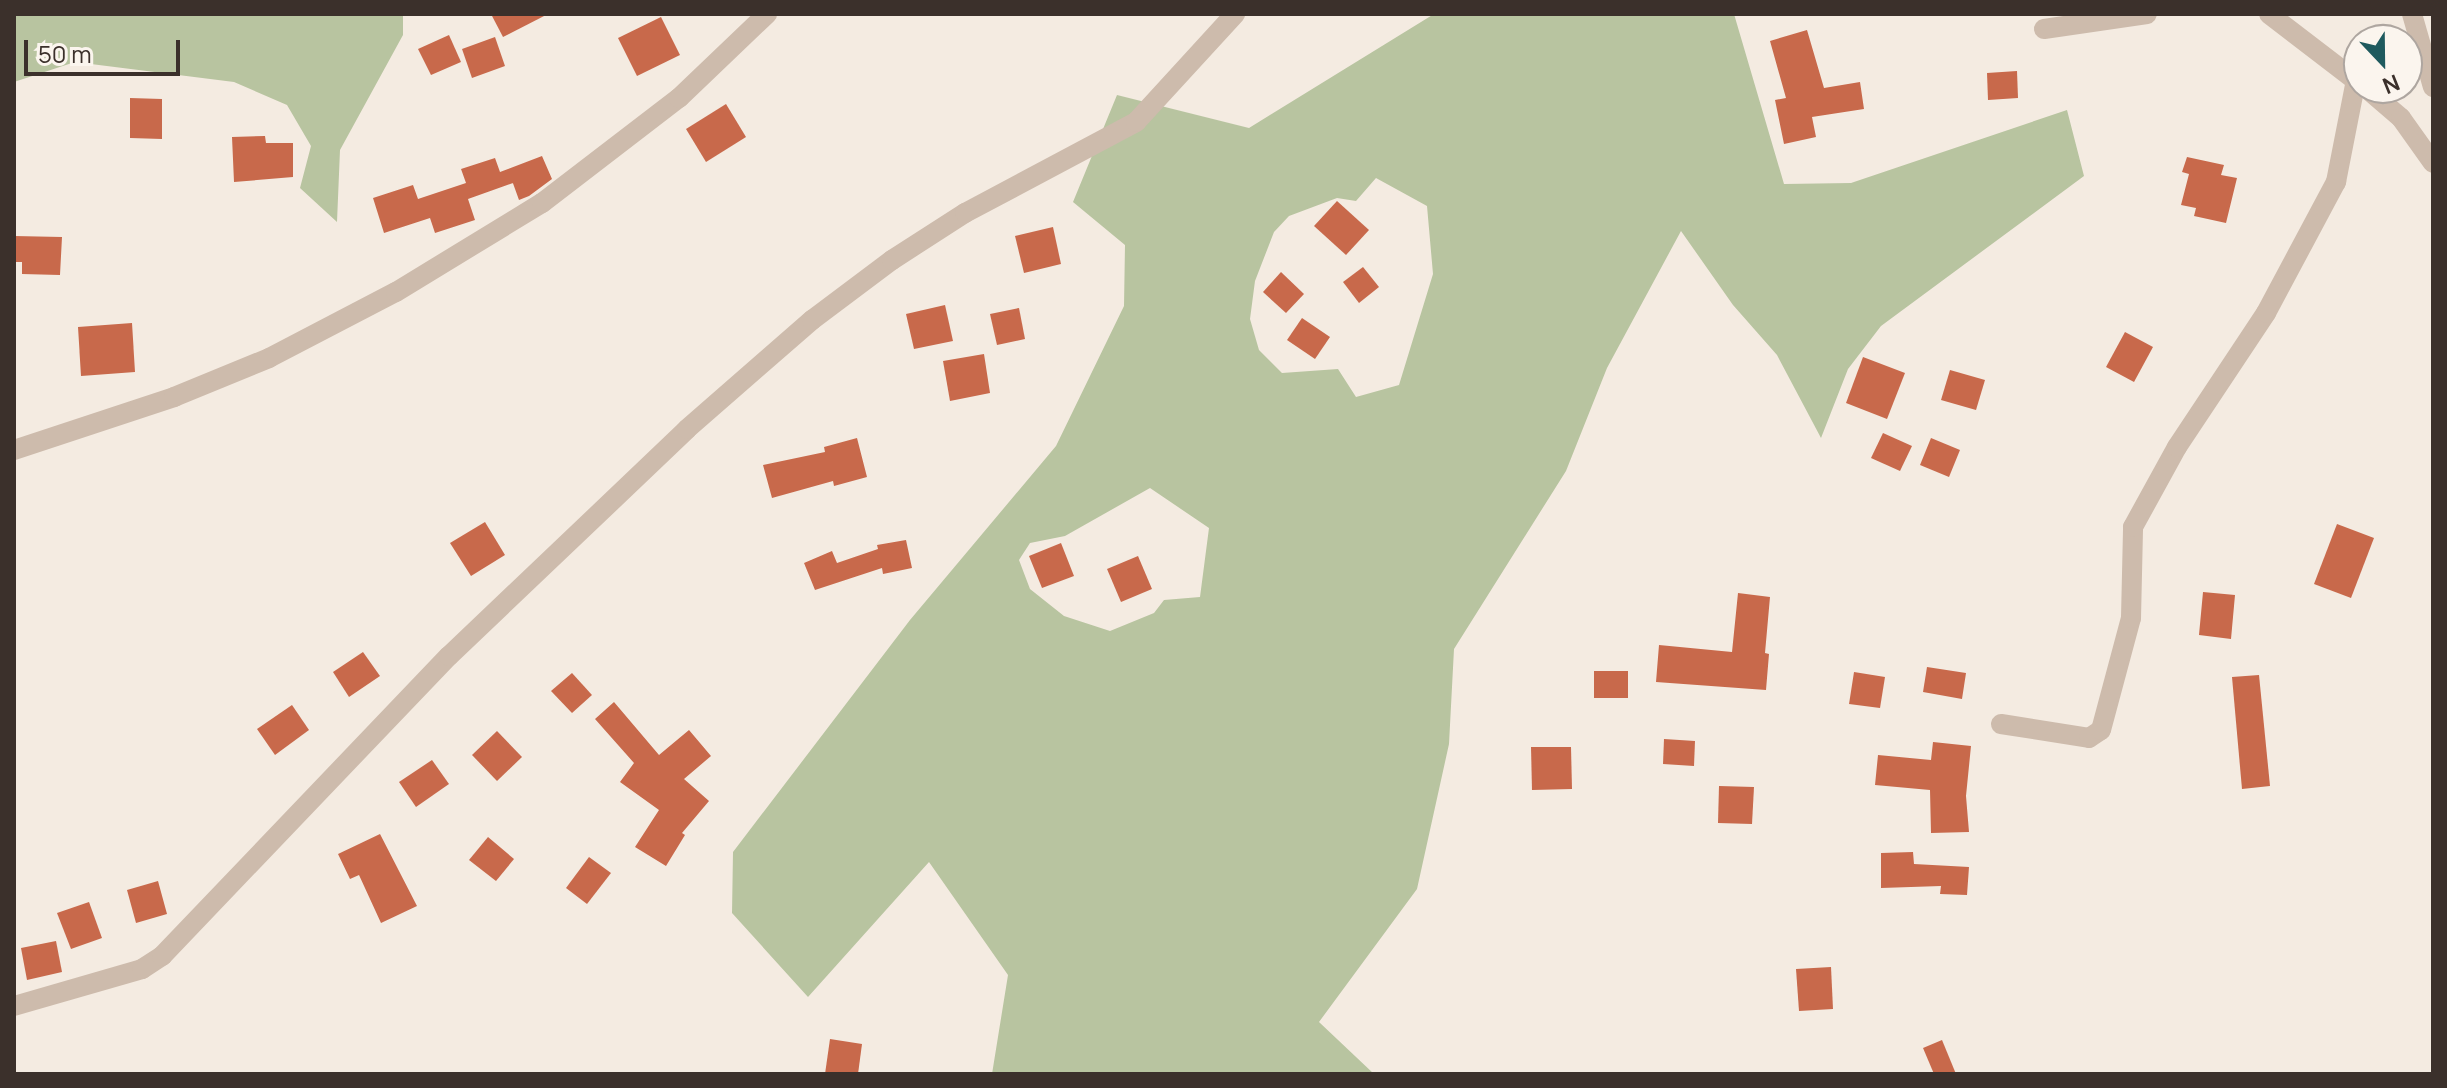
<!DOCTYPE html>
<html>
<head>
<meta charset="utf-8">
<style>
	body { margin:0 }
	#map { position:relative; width:2447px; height:1088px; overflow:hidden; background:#f4ebe1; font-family:Manrope,sans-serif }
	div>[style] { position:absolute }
	.green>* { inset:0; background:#b8c4a0 }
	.building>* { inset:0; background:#c8694b }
	.street>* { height:20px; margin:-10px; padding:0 10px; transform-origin:10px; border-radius:10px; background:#cdbbac }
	span { translate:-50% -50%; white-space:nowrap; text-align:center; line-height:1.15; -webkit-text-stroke:8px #fbf5ee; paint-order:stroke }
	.frame { position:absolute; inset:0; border:16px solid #3b302b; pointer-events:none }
	.north { position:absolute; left:2343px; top:24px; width:80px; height:80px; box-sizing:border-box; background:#fbf5ee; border:2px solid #aea6a0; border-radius:50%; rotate:158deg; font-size:22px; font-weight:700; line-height:32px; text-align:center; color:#3b302b }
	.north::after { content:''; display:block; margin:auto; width:28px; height:36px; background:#1f5a5e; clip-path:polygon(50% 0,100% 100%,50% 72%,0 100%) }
	.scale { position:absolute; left:24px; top:40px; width:156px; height:36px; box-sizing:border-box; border:4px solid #3b302b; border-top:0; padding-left:10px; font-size:24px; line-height:28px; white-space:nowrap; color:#3b302b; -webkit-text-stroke:6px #fbf5ee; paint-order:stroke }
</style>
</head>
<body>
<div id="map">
	<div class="green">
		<i style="clip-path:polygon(14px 14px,403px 14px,403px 35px,340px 150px,337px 222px,300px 188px,311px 146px,287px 105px,234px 82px,75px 62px,14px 82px)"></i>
		<i style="clip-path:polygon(evenodd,1434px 14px,1734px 14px,1784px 184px,1851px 183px,2067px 110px,2084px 176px,1881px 326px,1848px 369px,1821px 438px,1777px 355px,1733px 305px,1681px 231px,1607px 368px,1566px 471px,1454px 649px,1449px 744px,1417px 889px,1319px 1022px,1374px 1074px,992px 1074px,1008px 975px,929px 862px,808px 997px,732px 913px,733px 852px,910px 620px,1056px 446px,1124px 306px,1125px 245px,1073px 202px,1117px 95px,1249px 128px,1434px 14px,1376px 178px,1427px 206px,1433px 274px,1399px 385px,1356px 397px,1338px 369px,1282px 373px,1259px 350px,1250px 319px,1255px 281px,1274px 232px,1289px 216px,1337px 198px,1356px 201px,1376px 178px,1434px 14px,1150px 488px,1209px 528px,1200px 597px,1164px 600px,1154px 613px,1110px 631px,1064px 616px,1030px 589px,1019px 560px,1030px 543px,1065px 536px,1150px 488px)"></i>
	</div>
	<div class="building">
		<i style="clip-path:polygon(491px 14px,548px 14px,503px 37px)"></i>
		<i style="clip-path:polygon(661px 17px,680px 55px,637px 76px,618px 38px)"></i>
		<i style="clip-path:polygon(1807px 30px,1824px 88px,1860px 82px,1864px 109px,1812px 117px,1816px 137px,1784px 144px,1775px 100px,1786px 98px,1770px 41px)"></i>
		<i style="clip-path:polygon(449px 35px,461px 62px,431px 75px,418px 49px)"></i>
		<i style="clip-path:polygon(495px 37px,505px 66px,472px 78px,462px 49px)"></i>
		<i style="clip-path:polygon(2017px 71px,2018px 98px,1988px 100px,1987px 73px)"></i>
		<i style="clip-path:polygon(130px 98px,162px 99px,162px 139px,130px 138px)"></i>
		<i style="clip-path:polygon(726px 104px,746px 137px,706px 162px,686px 129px)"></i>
		<i style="clip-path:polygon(265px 136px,266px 143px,293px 143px,293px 177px,234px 182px,232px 137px)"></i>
		<i style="clip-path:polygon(542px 156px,552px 179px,529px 196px,519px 200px,510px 175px,513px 183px,468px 199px,475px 220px,435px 233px,430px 218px,384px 233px,373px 198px,413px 185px,418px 199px,466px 183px,461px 169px,495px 158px,500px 172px)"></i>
		<i style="clip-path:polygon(2187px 157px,2224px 165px,2221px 175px,2237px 178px,2226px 223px,2194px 216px,2196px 208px,2181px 205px,2189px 174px,2182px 172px)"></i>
		<i style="clip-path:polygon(1337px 201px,1369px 230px,1346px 255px,1314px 226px)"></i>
		<i style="clip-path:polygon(1053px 227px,1061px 264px,1024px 273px,1015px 236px)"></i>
		<i style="clip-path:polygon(14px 236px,62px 237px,60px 275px,22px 274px,22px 262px,14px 262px)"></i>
		<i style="clip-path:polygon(1363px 267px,1379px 287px,1359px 303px,1343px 282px)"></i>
		<i style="clip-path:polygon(1281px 272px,1304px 294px,1286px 313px,1263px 292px)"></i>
		<i style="clip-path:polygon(945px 305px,953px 341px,914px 349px,906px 314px)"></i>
		<i style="clip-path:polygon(1019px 308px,1025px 339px,997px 345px,990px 314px)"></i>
		<i style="clip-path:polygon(1302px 318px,1330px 337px,1315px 359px,1287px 340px)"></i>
		<i style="clip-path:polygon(132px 323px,135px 372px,81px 376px,78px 327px)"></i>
		<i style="clip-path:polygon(2125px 332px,2153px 347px,2134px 382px,2106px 367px)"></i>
		<i style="clip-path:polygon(984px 354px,990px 393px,950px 401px,943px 361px)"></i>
		<i style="clip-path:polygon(1863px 357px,1905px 373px,1887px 419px,1846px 403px)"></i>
		<i style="clip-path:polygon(1950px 370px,1985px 380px,1976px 410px,1941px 400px)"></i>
		<i style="clip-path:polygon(1883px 433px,1912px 446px,1900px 471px,1871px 458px)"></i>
		<i style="clip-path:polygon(857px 438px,867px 477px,834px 486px,833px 481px,772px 498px,763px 465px,825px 452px,824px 447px)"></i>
		<i style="clip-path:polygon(1931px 438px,1960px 450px,1949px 477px,1920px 465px)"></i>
		<i style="clip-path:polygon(485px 522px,505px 555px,471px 576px,450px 543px)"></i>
		<i style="clip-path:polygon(2337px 524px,2374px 538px,2351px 598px,2314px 584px)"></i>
		<i style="clip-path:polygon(906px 540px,912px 568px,883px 574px,882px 568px,815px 590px,804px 563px,832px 551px,837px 563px,878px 549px,877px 545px)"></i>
		<i style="clip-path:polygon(1061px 543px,1074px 576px,1042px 588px,1029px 556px)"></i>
		<i style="clip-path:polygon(1138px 556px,1152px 589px,1121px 602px,1107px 569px)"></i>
		<i style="clip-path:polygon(2203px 592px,2235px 595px,2231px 639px,2199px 635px)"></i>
		<i style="clip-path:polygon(1738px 593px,1770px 597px,1765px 653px,1769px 654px,1766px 690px,1656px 682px,1659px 645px,1732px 652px)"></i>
		<i style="clip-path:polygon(363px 652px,380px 676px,349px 697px,333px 672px)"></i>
		<i style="clip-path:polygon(1927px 667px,1966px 673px,1962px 699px,1923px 692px)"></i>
		<i style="clip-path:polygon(1594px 671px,1628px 671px,1628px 698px,1594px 698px)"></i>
		<i style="clip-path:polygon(1854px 672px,1885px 677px,1880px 708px,1849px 704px)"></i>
		<i style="clip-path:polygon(572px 673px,592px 695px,572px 713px,551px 691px)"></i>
		<i style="clip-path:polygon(2259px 675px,2270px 786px,2242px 789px,2232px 677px)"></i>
		<i style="clip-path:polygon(614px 702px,659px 755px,689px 730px,711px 756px,684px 779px,709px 801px,682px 833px,685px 835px,666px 866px,635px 847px,659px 810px,620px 782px,634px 763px,595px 719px)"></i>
		<i style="clip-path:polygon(292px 705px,309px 730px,275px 755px,257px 729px)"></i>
		<i style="clip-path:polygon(497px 731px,522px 757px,497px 781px,472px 755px)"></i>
		<i style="clip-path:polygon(1664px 739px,1695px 741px,1694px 766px,1663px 764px)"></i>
		<i style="clip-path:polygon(1933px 742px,1971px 746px,1966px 796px,1969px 832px,1931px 833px,1930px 790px,1875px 785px,1878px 755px,1931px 760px)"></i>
		<i style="clip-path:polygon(1531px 747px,1571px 747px,1572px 789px,1532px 790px)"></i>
		<i style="clip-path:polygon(432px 760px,449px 784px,416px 807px,399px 782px)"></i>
		<i style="clip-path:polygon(1719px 786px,1754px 787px,1752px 824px,1718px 823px)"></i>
		<i style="clip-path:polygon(380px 834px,417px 906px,381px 923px,359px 875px,350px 879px,338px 854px)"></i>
		<i style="clip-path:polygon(488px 837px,514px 859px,496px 881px,469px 860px)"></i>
		<i style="clip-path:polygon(1913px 852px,1914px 864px,1969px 867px,1967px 895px,1940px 894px,1941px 886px,1881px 888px,1881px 853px)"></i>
		<i style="clip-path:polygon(589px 857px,611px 873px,587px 904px,566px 888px)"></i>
		<i style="clip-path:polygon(158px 881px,167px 914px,136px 923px,127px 890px)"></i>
		<i style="clip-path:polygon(89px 902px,102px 938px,71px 949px,57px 913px)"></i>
		<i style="clip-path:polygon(56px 941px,62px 972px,27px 980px,21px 948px)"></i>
		<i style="clip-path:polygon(1831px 967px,1833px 1009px,1799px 1011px,1796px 969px)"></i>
		<i style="clip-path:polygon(830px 1039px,862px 1044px,858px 1074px,825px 1074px)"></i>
		<i style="clip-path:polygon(1942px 1040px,1956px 1074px,1934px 1074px,1923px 1048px)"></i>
	</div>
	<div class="street">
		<i style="left:2269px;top:14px;width:113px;rotate:37.5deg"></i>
		<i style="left:2412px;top:14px;width:76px;rotate:74deg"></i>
		<i style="left:2044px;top:29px;width:104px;rotate:-8.3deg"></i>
		<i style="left:2366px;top:88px;width:46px;rotate:40.6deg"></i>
		<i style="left:2401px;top:118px;width:55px;rotate:54.6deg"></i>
		<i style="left:14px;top:450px;width:169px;rotate:-18.3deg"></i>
		<i style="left:174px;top:397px;width:103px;rotate:-22.3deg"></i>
		<i style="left:269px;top:358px;width:143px;rotate:-27.5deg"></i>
		<i style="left:396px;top:292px;width:171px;rotate:-31.4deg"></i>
		<i style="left:542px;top:203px;width:173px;rotate:-37.5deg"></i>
		<i style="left:679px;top:98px;width:122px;rotate:-43.7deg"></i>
		<i style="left:2001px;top:724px;width:89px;rotate:9deg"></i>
		<i style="left:2089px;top:738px;width:14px;rotate:-34deg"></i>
		<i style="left:2101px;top:730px;width:116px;rotate:-75deg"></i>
		<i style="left:2131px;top:618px;width:91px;rotate:-88.7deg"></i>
		<i style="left:2133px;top:527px;width:91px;rotate:-61.2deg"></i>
		<i style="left:2177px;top:447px;width:161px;rotate:-56.4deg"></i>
		<i style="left:2266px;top:313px;width:149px;rotate:-61.9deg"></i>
		<i style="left:2336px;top:182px;width:104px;rotate:-78.9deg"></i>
		<i style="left:14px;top:1006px;width:133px;rotate:-16.1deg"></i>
		<i style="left:142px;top:969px;width:24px;rotate:-33deg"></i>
		<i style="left:162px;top:956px;width:415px;rotate:-46.3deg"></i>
		<i style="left:449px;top:656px;width:329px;rotate:-43.6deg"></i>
		<i style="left:687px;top:429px;width:166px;rotate:-41.1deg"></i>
		<i style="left:812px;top:320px;width:100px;rotate:-36.9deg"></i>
		<i style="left:892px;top:260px;width:87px;rotate:-32.8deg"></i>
		<i style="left:965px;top:213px;width:194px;rotate:-28deg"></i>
		<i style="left:1136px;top:122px;width:147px;rotate:-47.5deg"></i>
	</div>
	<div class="frame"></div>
	<div class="north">N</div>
	<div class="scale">50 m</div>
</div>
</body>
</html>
